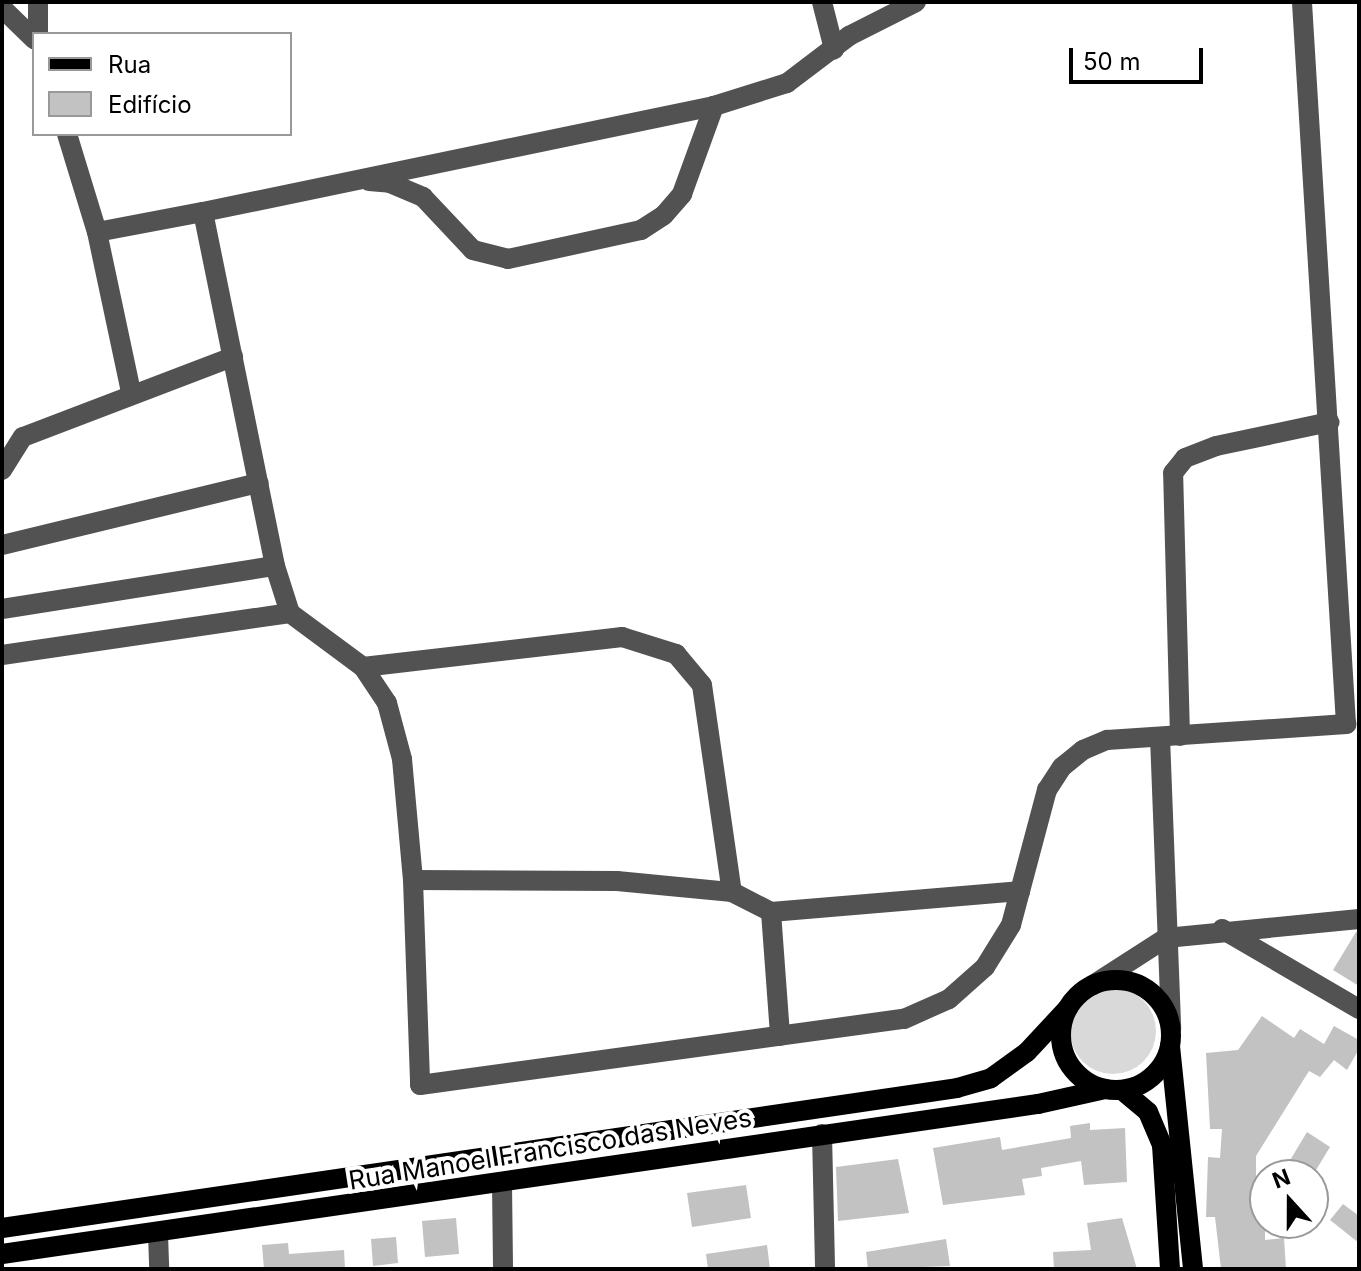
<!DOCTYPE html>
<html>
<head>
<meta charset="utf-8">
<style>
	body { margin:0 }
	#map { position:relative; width:1361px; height:1271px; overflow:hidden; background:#fff; font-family:Inter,sans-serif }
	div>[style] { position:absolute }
	.green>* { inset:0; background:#d9d9d9 }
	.round { border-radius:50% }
	.building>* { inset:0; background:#c2c2c2 }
	.minor>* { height:20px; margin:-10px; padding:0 10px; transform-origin:10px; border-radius:10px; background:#525252 }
	.major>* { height:20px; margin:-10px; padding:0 10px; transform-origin:10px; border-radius:10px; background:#000 }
	.major>.ring { margin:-10px; padding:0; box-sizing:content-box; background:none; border:20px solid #000; border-radius:50% }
	span { translate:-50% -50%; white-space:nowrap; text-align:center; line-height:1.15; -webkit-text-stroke:8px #fff; paint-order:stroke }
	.street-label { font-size:26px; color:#000 }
	.frame { position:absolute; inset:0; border:4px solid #000; pointer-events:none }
	.legend { position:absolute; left:32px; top:32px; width:260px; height:104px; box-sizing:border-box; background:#fff; border:2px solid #999; margin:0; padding:10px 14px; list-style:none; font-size:24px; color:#000 }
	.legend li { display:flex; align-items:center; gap:16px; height:40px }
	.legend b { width:40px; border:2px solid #999 }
	.north { position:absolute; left:1249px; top:1159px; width:80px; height:80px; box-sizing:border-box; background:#fff; border:2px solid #999; border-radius:50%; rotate:339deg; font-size:22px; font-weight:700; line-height:32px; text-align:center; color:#000 }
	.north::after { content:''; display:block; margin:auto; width:28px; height:36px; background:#000; clip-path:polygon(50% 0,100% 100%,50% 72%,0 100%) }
	.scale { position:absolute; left:1069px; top:48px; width:134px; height:36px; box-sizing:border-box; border:4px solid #000; border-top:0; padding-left:10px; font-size:24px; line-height:28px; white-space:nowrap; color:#000; -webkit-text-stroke:6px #fff; paint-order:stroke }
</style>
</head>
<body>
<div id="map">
	<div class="green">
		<i class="round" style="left:1070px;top:988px;width:86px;height:86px"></i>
	</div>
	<div class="building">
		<i style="clip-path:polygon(1356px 932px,1359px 932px,1359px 986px,1333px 970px)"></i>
		<i style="clip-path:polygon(1262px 1016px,1294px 1038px,1300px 1029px,1324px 1044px,1334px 1026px,1359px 1040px,1359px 1049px,1347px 1070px,1334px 1060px,1320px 1077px,1309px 1071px,1256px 1156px,1256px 1188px,1265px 1187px,1265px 1240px,1284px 1238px,1286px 1269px,1221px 1269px,1215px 1217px,1206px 1217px,1208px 1157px,1220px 1158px,1222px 1129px,1210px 1129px,1206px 1053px,1238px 1050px)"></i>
		<i style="clip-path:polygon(1090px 1123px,1090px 1130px,1125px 1128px,1127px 1182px,1084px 1185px,1081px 1161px,1041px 1168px,1042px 1176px,1022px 1179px,1025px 1195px,943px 1205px,933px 1148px,1000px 1137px,1002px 1150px,1071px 1138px,1070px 1126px)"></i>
		<i style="clip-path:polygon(1307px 1132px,1330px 1147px,1313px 1175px,1289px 1162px)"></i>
		<i style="clip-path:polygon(898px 1159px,909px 1213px,838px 1221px,836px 1167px)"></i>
		<i style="clip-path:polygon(746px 1185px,751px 1218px,692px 1227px,687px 1193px)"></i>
		<i style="clip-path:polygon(1343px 1204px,1359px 1216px,1359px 1243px,1330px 1220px)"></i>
		<i style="clip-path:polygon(456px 1218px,459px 1254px,425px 1257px,422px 1221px)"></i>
		<i style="clip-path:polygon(1122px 1218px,1137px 1269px,1054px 1269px,1053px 1252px,1091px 1250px,1087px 1223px)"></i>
		<i style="clip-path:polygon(396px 1237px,398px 1263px,373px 1266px,371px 1239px)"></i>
		<i style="clip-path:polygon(946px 1239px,950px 1266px,868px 1269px,866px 1252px)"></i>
		<i style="clip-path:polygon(288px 1243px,289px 1254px,344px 1250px,345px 1269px,264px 1269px,262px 1245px)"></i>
		<i style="clip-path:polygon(767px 1245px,770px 1269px,708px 1269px,706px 1254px)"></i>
	</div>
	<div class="minor">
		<i style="left:38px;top:2px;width:32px;rotate:90deg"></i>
		<i style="left:822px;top:2px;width:49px;rotate:75.7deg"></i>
		<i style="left:916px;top:2px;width:75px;rotate:153.1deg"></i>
		<i style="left:849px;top:36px;width:78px;rotate:142.8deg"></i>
		<i style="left:787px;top:83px;width:77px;rotate:162.5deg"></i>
		<i style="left:714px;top:106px;width:522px;rotate:168.28deg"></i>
		<i style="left:203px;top:212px;width:361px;rotate:78.5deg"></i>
		<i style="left:275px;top:566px;width:49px;rotate:72.3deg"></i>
		<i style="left:290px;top:613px;width:91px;rotate:36.5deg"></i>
		<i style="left:363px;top:667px;width:43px;rotate:56.3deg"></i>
		<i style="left:387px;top:703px;width:58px;rotate:75deg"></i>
		<i style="left:402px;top:759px;width:121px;rotate:84.8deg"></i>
		<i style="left:413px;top:880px;width:205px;rotate:88deg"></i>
		<i style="left:420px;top:1085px;width:488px;rotate:-7.8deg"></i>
		<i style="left:904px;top:1019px;width:49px;rotate:-24deg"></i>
		<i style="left:949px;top:999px;width:48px;rotate:-41.6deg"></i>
		<i style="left:985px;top:967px;width:49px;rotate:-58.2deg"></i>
		<i style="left:1011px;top:925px;width:140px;rotate:-75.1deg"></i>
		<i style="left:1047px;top:790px;width:27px;rotate:-57deg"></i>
		<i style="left:1062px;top:767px;width:27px;rotate:-39deg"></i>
		<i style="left:1083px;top:750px;width:26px;rotate:-23deg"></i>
		<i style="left:1107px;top:740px;width:240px;rotate:-3.8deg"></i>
		<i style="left:1346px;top:724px;width:723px;rotate:-93.49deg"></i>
		<i style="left:2px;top:8px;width:45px;rotate:44.1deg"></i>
		<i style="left:67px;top:134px;width:102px;rotate:73deg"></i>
		<i style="left:97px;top:232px;width:108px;rotate:-10.7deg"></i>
		<i style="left:369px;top:181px;width:21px;rotate:5deg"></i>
		<i style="left:390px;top:183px;width:36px;rotate:23deg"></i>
		<i style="left:423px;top:197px;width:73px;rotate:46.7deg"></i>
		<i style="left:473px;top:250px;width:36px;rotate:14deg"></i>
		<i style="left:508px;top:259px;width:136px;rotate:-12.3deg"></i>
		<i style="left:641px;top:230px;width:27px;rotate:-33deg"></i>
		<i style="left:664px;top:215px;width:28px;rotate:-49deg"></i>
		<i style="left:682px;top:194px;width:94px;rotate:-70deg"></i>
		<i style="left:97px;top:232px;width:164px;rotate:78deg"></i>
		<i style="left:2px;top:470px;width:39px;rotate:-58deg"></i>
		<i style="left:23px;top:437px;width:225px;rotate:-20.9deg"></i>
		<i style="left:2px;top:545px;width:264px;rotate:-13.6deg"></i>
		<i style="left:2px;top:609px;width:276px;rotate:-9deg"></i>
		<i style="left:2px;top:655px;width:291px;rotate:-8.3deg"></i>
		<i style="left:363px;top:667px;width:261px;rotate:-6.6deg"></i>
		<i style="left:622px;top:637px;width:57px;rotate:17.5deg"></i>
		<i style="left:676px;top:654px;width:40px;rotate:50deg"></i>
		<i style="left:702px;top:685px;width:209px;rotate:81.8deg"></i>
		<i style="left:1180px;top:736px;width:263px;rotate:-91.5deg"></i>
		<i style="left:1173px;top:473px;width:19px;rotate:-51deg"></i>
		<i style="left:1185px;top:458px;width:33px;rotate:-21deg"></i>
		<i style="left:1216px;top:446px;width:116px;rotate:-11.9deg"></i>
		<i style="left:1160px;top:737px;width:292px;rotate:87.8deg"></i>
		<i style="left:413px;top:880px;width:204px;rotate:0.3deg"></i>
		<i style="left:617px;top:881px;width:116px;rotate:5.5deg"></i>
		<i style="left:732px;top:892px;width:44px;rotate:27.1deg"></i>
		<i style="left:771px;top:912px;width:250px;rotate:-4.8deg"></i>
		<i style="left:771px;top:912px;width:124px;rotate:85.8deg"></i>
		<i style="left:1222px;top:929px;width:159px;rotate:30.3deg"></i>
		<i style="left:1093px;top:985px;width:87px;rotate:-32.8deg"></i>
		<i style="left:1166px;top:938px;width:194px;rotate:-5.6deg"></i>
		<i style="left:822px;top:1134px;width:135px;rotate:88.7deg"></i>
		<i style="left:502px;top:1184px;width:85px;rotate:89.3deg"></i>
		<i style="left:158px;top:1234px;width:35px;rotate:88deg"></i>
	</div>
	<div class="major">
		<i class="ring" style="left:1061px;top:980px;width:90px;height:90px"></i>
		<i style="left:1170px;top:1046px;width:224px;rotate:84.1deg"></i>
		<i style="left:1122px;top:1090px;width:34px;rotate:40deg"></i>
		<i style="left:1148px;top:1112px;width:36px;rotate:67deg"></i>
		<i style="left:1162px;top:1145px;width:124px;rotate:86.3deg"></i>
		<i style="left:2px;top:1228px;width:965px;rotate:-8.34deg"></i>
		<i style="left:957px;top:1088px;width:35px;rotate:-16deg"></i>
		<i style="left:991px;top:1078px;width:44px;rotate:-35.8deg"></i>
		<i style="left:1027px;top:1052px;width:60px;rotate:-47deg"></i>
		<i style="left:2px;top:1254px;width:1047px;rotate:-8.24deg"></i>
		<i style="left:1038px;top:1104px;width:69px;rotate:-12.6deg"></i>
	</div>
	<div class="street-label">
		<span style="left:550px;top:1149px;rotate:-9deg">Rua Manoel Francisco das Neves</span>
	</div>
	<div class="frame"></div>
	<ul class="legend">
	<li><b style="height:10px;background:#000"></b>Rua</li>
	<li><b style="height:22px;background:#c2c2c2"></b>Edifício</li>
	</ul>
	<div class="north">N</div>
	<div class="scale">50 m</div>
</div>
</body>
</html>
